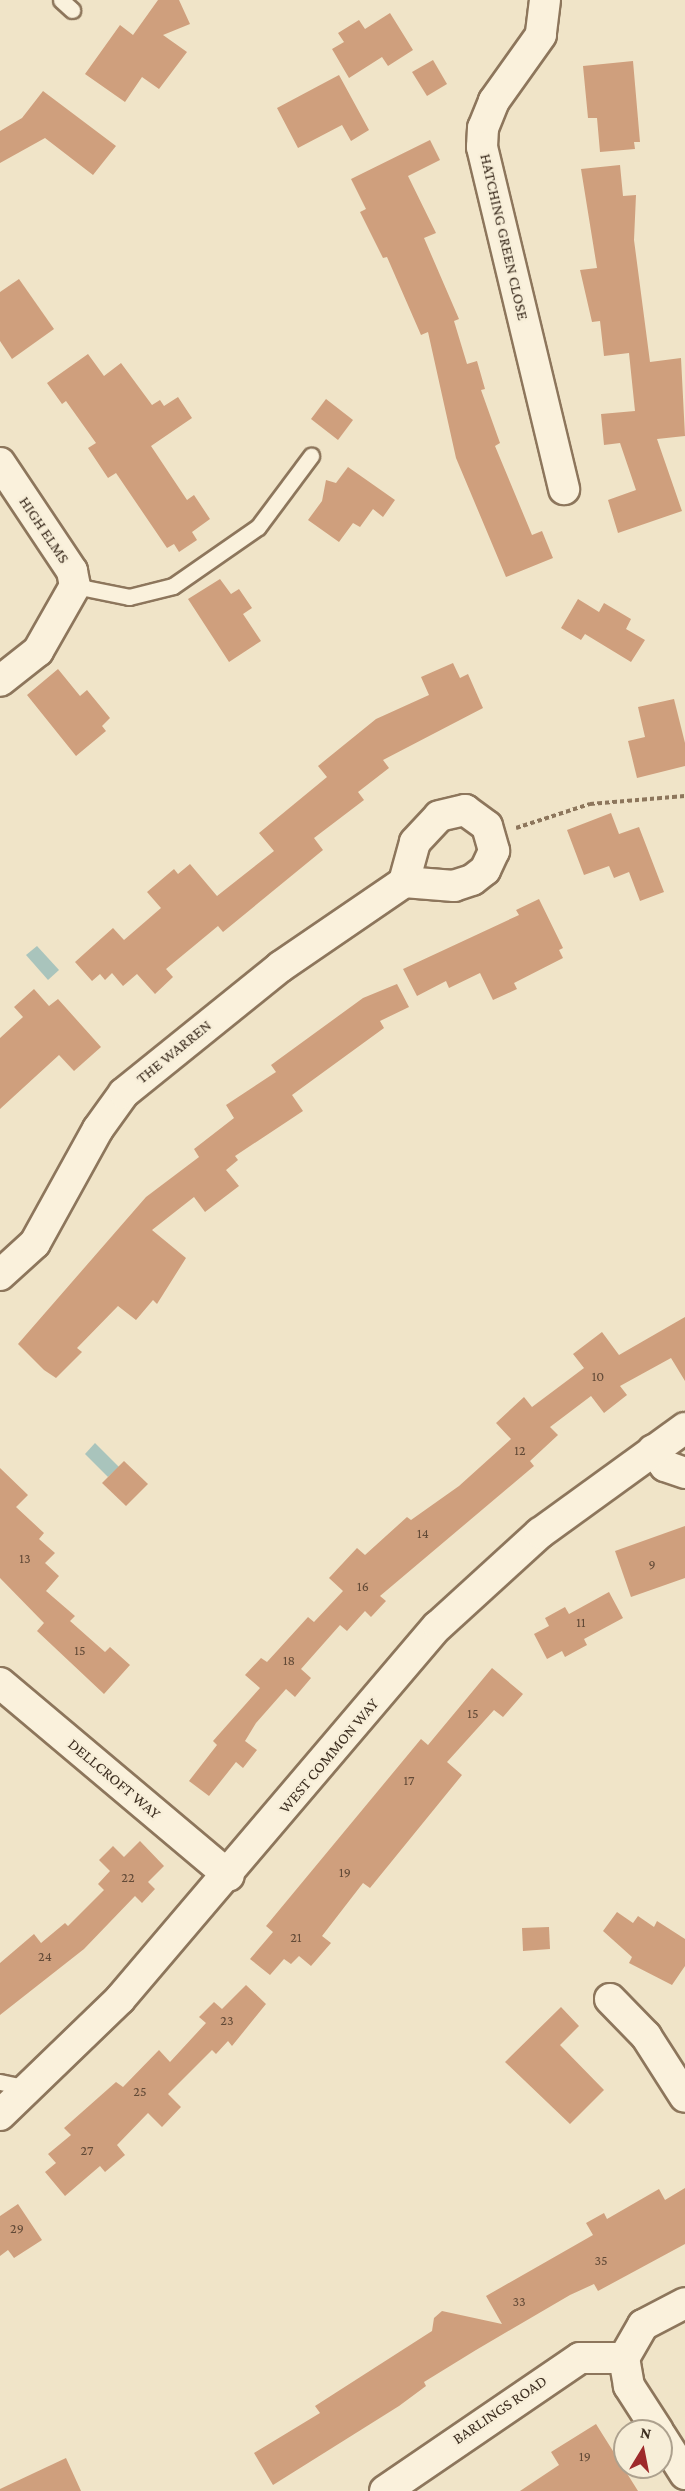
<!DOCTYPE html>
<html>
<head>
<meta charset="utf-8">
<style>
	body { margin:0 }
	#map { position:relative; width:685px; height:2491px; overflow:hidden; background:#f0e4c8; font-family:"Crimson Pro",serif }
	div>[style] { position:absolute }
	.water>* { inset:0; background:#a9c4bc }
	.building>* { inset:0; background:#cf9f7d }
	.path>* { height:4px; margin-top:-2px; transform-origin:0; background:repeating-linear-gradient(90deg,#8d765c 0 4.5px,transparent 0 7.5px) }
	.roads { filter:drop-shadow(2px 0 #8d765c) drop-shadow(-2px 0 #8d765c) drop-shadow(0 2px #8d765c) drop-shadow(0 -2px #8d765c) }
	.service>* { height:15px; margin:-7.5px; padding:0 7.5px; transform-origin:7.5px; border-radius:7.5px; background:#faf1dc }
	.minor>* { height:30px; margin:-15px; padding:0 15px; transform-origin:15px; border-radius:15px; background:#faf1dc }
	span { translate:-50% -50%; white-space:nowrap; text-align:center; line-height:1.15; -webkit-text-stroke:4.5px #f7eed8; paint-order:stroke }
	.number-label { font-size:14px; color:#624a37 }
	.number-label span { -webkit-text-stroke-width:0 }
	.street-label { font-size:16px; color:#3d2e20 }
	.north { position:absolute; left:613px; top:2419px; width:60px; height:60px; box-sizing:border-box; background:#f7eed8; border:2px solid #ada18e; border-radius:50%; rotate:10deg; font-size:16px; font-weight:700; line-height:24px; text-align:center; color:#3d2e20 }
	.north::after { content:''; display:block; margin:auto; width:21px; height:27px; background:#9e2a2b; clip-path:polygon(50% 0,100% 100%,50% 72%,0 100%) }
</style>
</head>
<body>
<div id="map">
	<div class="water">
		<i style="clip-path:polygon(37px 946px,59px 970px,48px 980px,26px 955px)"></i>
		<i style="clip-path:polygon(95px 1443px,119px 1467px,108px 1477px,85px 1454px)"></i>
	</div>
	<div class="building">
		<i style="clip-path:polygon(158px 0,179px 0,190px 24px,163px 35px,187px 52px,159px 89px,142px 77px,125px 102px,85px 74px,120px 25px,133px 35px)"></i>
		<i style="clip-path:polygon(390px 13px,413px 50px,388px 66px,382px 57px,349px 78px,332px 49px,344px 42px,338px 33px,359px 20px,365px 29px)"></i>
		<i style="clip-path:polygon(433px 60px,447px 84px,427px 96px,412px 72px)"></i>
		<i style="clip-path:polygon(633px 61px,640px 142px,634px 142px,635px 149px,600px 152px,597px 118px,588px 118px,583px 66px)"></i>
		<i style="clip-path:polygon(339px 75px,369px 130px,351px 141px,342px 125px,298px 148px,277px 108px)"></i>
		<i style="clip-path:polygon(43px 91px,116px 146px,93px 175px,45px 138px,0 163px,0 131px,22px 118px)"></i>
		<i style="clip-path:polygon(430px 140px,440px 160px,408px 176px,436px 233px,424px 238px,459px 319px,454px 321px,467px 364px,477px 361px,485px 389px,481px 390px,500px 443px,495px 446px,532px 535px,542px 531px,553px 558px,506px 577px,456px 458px,428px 332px,421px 335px,387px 257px,383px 258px,360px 212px,366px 209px,351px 179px)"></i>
		<i style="clip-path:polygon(620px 165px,623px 196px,636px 195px,634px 240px,650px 362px,681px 358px,685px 436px,657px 439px,682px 511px,618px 533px,608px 500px,636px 490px,620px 443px,604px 445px,601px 414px,635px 411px,629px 353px,604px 356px,600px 321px,592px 322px,580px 270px,597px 268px,581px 169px)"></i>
		<i style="clip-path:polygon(19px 279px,54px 329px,12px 359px,0 341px,0 292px)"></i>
		<i style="clip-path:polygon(88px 354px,104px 376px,121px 363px,152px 405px,160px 400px,164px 406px,178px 397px,192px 418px,151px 446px,187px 500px,194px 495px,210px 519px,192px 532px,197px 540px,179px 552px,174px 544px,167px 548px,116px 473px,108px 478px,88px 448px,96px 443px,66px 401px,62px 404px,47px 383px)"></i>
		<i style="clip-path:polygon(326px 399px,353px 420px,338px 440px,311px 419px)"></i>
		<i style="clip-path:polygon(348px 467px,395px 500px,383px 517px,373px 509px,360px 527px,353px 523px,339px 542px,308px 520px,322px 501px,326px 480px,336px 483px)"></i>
		<i style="clip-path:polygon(220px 579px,231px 594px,239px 589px,252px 608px,243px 614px,261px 641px,229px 662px,188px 599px)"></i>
		<i style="clip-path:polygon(578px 599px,599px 612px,604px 603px,631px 619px,626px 629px,645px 640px,631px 662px,585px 634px,581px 640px,561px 628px)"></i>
		<i style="clip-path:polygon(453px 663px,460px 678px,468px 674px,483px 708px,383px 760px,389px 768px,358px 792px,364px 800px,314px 838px,323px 850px,223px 932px,218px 926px,166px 969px,173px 977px,155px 994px,137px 974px,123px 986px,112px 973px,105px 980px,100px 974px,92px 981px,75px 962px,113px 928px,124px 940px,161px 908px,147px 892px,174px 869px,178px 874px,190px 864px,217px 896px,274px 851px,259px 833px,327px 777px,318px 766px,376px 719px,429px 695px,421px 677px)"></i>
		<i style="clip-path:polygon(58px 669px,80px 696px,87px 690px,110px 718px,102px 726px,106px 731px,76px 756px,27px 695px)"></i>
		<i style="clip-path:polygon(674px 699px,685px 743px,685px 766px,637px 778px,628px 741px,645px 737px,638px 707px)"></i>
		<i style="clip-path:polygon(611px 813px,619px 834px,639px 827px,664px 892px,640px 901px,629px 872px,614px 878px,609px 866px,584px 875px,567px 830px)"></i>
		<i style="clip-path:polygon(539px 899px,563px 948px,559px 950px,563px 958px,514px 983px,517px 989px,493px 1000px,480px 973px,449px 988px,446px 981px,417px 996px,403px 969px,519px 915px,516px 910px)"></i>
		<i style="clip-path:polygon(397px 984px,409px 1007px,380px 1021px,384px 1028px,292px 1095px,303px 1111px,235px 1156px,238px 1160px,226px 1170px,239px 1186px,205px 1212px,194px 1197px,152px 1230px,186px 1258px,157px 1304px,153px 1300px,136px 1320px,118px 1306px,77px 1348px,82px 1352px,56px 1378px,44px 1370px,18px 1344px,146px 1197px,199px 1157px,194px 1149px,234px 1118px,226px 1105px,276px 1072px,271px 1065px,363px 998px)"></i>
		<i style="clip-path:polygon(34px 989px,49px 1006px,58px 999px,101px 1047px,74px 1071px,59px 1055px,0 1109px,0 1038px,23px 1017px,14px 1007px)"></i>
		<i style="clip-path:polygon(685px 1317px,685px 1381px,671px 1358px,620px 1386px,627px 1395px,604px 1413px,591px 1396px,550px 1427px,558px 1435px,530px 1461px,534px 1466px,380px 1596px,386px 1601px,371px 1617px,365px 1611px,347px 1631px,340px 1625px,301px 1669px,311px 1678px,295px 1697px,286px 1689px,256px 1723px,245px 1741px,257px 1750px,243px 1768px,236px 1762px,209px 1796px,189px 1781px,217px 1745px,213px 1741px,260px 1688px,245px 1675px,261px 1658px,267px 1662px,308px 1617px,314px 1622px,343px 1591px,329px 1578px,357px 1548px,365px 1555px,407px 1517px,411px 1520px,459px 1486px,511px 1439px,496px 1423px,524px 1397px,532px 1407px,584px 1368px,573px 1354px,602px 1332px,619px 1355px)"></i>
		<i style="clip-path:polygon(124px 1461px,148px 1484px,126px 1506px,102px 1483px)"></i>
		<i style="clip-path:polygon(0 1468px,28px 1495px,16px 1507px,44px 1533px,39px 1539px,55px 1553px,45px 1563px,59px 1576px,46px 1591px,75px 1616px,70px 1621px,105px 1652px,110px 1647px,130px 1665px,104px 1694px,37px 1631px,44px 1623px,0 1578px)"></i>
		<i style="clip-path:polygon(685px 1526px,685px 1578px,631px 1597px,615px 1551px)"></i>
		<i style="clip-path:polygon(609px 1592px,623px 1618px,584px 1639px,587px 1645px,565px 1657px,562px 1651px,547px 1659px,534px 1634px,549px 1626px,545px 1618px,565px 1607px,569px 1614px)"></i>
		<i style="clip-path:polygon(492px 1668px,523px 1694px,503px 1717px,494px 1710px,447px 1762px,462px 1775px,370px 1888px,363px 1883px,322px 1936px,331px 1943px,311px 1966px,299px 1956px,291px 1964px,284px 1959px,270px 1975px,250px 1959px,273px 1932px,266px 1926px,421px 1739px,428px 1745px)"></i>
		<i style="clip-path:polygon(140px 1841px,164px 1866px,148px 1882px,155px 1889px,142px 1903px,135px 1896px,84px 1949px,0 2015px,0 1963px,34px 1934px,41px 1943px,65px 1923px,68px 1926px,104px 1890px,98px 1884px,110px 1871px,99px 1860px,113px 1846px,124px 1857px)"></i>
		<i style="clip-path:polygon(617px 1912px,633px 1923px,638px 1916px,654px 1927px,657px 1921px,685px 1939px,685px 1966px,672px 1985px,629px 1963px,632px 1957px,603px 1931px)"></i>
		<i style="clip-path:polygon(549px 1927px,550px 1949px,523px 1951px,522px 1928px)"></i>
		<i style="clip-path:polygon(246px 1985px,266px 2004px,232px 2046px,228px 2041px,216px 2054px,212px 2050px,168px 2094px,181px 2107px,162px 2127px,148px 2113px,117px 2145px,125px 2155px,105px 2172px,100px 2166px,65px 2196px,45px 2172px,56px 2163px,48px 2154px,71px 2135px,64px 2128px,116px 2082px,123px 2087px,159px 2050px,170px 2062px,206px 2023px,199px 2017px,214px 2002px,222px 2009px)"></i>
		<i style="clip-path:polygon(561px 2007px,579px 2026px,560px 2045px,604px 2090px,570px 2124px,505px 2062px)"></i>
		<i style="clip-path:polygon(685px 2188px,685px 2244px,598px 2291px,594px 2284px,570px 2295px,476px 2350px,424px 2382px,426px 2386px,399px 2406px,273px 2485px,254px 2453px,320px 2413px,315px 2406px,432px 2331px,434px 2318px,442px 2311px,502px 2324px,486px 2296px,593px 2235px,586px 2223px,604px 2213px,607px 2219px,659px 2189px,665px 2200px)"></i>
		<i style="clip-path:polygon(18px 2204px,42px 2240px,14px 2258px,8px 2250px,0 2256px,0 2216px)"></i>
		<i style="clip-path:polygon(596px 2424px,638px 2491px,520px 2491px,559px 2465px,551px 2452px)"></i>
		<i style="clip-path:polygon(66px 2458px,81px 2491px,0 2491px,0 2489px)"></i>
	</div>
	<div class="path">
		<i style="left:516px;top:828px;width:78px;rotate:-18deg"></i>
		<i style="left:590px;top:804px;width:95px;rotate:-4.8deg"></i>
	</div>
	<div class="roads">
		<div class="service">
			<i style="left:61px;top:0;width:15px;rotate:42deg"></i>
			<i style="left:75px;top:586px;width:55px;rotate:11.5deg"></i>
			<i style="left:129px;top:597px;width:45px;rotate:-14deg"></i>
			<i style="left:173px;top:586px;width:103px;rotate:-34.8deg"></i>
			<i style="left:258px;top:527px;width:89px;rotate:-53.3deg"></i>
			<i style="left:0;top:2082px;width:30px;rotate:12deg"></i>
		</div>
		<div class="minor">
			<i style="left:545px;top:0;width:35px;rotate:97deg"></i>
			<i style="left:541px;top:35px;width:81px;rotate:125.5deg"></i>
			<i style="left:494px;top:101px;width:29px;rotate:112deg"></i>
			<i style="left:483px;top:128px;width:19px;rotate:93deg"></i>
			<i style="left:482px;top:147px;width:352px;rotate:76.5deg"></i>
			<i style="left:0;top:463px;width:130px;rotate:56.3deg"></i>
			<i style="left:72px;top:571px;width:15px;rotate:79deg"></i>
			<i style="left:75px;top:586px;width:75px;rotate:119.6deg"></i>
			<i style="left:38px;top:651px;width:48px;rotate:141.7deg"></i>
			<i style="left:0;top:1275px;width:47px;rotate:-42.4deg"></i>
			<i style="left:35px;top:1243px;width:130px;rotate:-61.1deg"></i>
			<i style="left:98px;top:1129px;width:44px;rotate:-54.2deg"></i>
			<i style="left:124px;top:1093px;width:201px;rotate:-38.9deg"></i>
			<i style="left:280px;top:967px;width:150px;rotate:-34.4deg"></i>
			<i style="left:404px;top:882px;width:41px;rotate:-74.6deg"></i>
			<i style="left:415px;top:842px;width:35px;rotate:-47deg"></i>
			<i style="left:439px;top:816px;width:27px;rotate:-13deg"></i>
			<i style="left:465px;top:810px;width:27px;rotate:36deg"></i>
			<i style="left:487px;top:826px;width:26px;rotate:74deg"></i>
			<i style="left:494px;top:851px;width:21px;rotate:115deg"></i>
			<i style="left:485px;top:870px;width:16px;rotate:142deg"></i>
			<i style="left:472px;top:880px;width:19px;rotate:162deg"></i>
			<i style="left:454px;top:886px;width:50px;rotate:-175.4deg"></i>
			<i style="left:653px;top:1450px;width:20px;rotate:53deg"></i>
			<i style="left:665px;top:1466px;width:21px;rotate:19deg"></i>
			<i style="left:0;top:1683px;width:299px;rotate:40.1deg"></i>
			<i style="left:610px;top:1999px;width:52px;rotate:45.8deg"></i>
			<i style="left:646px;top:2036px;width:72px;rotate:57.4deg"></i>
			<i style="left:0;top:2115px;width:167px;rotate:-44deg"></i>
			<i style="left:120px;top:1999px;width:490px;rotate:-49.6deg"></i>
			<i style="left:438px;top:1626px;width:138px;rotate:-42.4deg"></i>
			<i style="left:540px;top:1533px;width:179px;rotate:-35.9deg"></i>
			<i style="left:658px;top:2431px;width:54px;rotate:-122.8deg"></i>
			<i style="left:629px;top:2386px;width:28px;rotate:-100deg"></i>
			<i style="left:624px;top:2358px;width:38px;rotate:-60deg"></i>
			<i style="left:643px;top:2325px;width:47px;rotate:-27.6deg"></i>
			<i style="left:661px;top:2436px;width:45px;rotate:57.7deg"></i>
			<i style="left:385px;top:2491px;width:236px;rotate:-34.3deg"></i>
			<i style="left:580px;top:2358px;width:44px"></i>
		</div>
	</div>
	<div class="number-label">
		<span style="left:598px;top:1376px">10</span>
		<span style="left:520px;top:1450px">12</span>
		<span style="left:423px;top:1533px">14</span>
		<span style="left:25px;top:1558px">13</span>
		<span style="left:652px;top:1564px">9</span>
		<span style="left:363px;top:1586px">16</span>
		<span style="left:581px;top:1622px">11</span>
		<span style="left:80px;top:1650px">15</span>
		<span style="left:289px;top:1660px">18</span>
		<span style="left:473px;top:1713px">15</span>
		<span style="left:409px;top:1780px">17</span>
		<span style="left:345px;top:1872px">19</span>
		<span style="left:128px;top:1877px">22</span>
		<span style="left:296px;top:1937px">21</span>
		<span style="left:45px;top:1956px">24</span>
		<span style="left:227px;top:2020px">23</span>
		<span style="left:140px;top:2091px">25</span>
		<span style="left:87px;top:2150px">27</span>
		<span style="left:17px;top:2228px">29</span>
		<span style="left:601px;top:2260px">35</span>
		<span style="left:519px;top:2301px">33</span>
		<span style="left:585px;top:2456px">19</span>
	</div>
	<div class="street-label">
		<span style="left:504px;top:237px;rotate:77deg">HATCHING GREEN CLOSE</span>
		<span style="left:44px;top:530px;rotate:56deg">HIGH ELMS</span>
		<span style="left:174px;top:1052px;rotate:-39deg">THE WARREN</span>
		<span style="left:329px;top:1756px;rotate:-50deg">WEST COMMON WAY</span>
		<span style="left:114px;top:1779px;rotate:40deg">DELLCROFT WAY</span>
		<span style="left:500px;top:2410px;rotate:-34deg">BARLINGS ROAD</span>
	</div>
	<div class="north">N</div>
</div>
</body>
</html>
